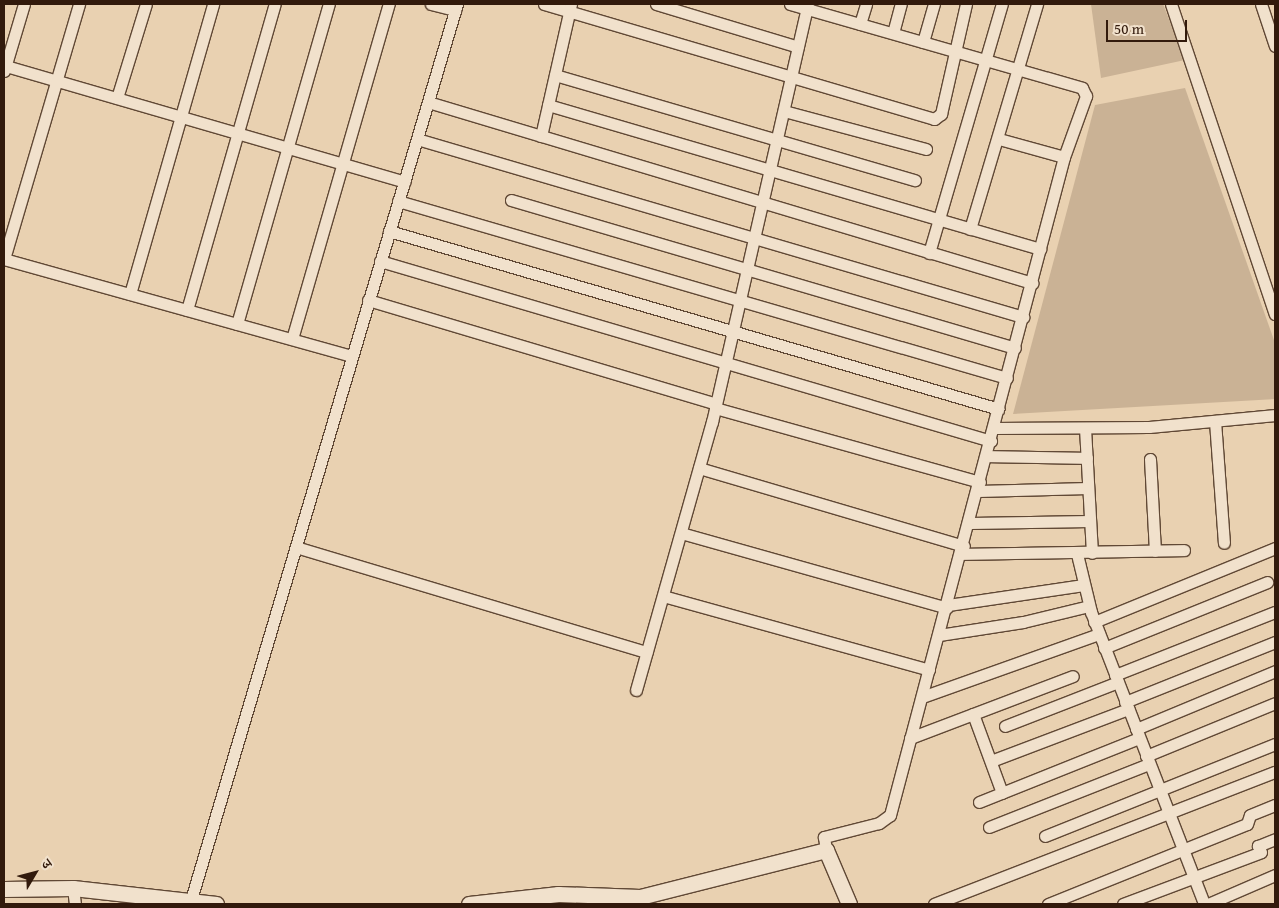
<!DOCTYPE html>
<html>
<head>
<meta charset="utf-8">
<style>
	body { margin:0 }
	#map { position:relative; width:1279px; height:908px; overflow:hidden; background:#e9d1b1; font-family:"Gentium Book Plus","Noto Serif Devanagari",serif }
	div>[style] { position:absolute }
	.green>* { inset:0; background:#cab295 }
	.roads { filter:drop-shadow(1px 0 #604835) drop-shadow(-1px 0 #604835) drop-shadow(0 1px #604835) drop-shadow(0 -1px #604835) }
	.street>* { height:11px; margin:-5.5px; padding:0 5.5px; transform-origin:5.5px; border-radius:5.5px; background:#f1e1cc }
	.secondary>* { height:15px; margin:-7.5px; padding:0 7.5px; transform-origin:7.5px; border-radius:7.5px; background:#f1e1cc }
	span { translate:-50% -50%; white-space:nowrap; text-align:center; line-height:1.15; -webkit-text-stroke:4px #f1e1cc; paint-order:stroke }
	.frame { position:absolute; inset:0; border:5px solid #321a0c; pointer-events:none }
	.north { position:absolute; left:10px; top:848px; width:50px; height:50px; -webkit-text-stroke:4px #f1e1cc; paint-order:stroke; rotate:53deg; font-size:14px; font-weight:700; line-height:20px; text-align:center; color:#321a0c }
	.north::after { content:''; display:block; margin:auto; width:18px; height:22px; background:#321a0c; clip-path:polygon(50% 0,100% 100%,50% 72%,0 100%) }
	.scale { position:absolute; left:1106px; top:20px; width:81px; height:22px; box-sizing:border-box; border:2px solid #321a0c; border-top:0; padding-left:6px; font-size:15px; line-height:18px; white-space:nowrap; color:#321a0c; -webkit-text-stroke:4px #f1e1cc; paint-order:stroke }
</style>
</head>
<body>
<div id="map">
	<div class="green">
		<i style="clip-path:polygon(1091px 4px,1163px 4px,1185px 60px,1101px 78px)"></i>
		<i style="clip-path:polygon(1185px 88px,1275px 343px,1275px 399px,1013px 414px,1095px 105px)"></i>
	</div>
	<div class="roads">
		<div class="street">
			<i style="left:431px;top:4px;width:25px;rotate:14deg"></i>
			<i style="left:544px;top:4px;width:407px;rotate:16.4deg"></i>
			<i style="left:934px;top:119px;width:9px;rotate:-36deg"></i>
			<i style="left:941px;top:114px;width:113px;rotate:-77.2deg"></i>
			<i style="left:656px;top:4px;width:148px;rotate:16.8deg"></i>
			<i style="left:790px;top:4px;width:304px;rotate:16deg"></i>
			<i style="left:1082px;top:88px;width:9px;rotate:63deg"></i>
			<i style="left:1086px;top:96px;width:65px;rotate:109.8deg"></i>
			<i style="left:1064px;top:157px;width:681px;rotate:104.81deg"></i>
			<i style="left:890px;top:815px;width:14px;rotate:144deg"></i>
			<i style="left:879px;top:823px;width:57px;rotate:165.7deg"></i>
			<i style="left:824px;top:837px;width:13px;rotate:81deg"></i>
			<i style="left:1171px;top:4px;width:327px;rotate:71.5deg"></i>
			<i style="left:1261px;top:4px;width:44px;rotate:71.6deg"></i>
			<i style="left:860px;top:24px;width:21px;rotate:-73deg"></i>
			<i style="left:893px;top:33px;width:30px;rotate:-75deg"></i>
			<i style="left:923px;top:42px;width:40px;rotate:-74deg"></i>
			<i style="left:6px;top:66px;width:415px;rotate:16.2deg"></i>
			<i style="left:4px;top:71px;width:70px;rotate:-73.4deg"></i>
			<i style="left:555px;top:75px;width:375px;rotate:16.3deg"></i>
			<i style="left:117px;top:98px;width:98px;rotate:-72.9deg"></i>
			<i style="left:428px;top:102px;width:631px;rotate:16.68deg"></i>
			<i style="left:548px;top:105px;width:513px;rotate:16.31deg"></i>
			<i style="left:784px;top:111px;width:147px;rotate:15deg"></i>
			<i style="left:541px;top:136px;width:135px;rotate:-77.2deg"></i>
			<i style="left:417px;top:139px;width:632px;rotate:16.37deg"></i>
			<i style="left:999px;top:139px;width:67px;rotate:15.5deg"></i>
			<i style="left:511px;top:200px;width:525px;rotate:16.36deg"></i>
			<i style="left:398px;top:201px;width:634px;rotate:16.21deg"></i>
			<i style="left:970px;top:229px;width:235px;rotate:-73.4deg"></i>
			<i style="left:389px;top:231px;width:635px;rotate:16.27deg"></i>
			<i style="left:929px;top:253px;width:259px;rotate:-73.7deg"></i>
			<i style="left:4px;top:259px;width:360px;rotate:15.6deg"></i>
			<i style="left:4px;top:259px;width:266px;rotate:-73.6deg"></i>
			<i style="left:380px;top:261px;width:637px;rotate:16.41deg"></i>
			<i style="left:130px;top:294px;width:302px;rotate:-74deg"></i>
			<i style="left:368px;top:300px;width:363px;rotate:16.6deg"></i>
			<i style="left:187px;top:310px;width:318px;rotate:-74deg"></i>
			<i style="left:237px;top:324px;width:333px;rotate:-74deg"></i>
			<i style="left:292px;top:339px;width:349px;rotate:-73.9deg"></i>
			<i style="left:715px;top:408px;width:275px;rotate:15.6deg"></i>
			<i style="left:1215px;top:421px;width:122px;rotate:85.8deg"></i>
			<i style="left:994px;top:428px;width:155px;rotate:-0.4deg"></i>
			<i style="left:1149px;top:427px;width:127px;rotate:-5.4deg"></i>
			<i style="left:1085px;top:428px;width:125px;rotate:86.8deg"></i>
			<i style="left:987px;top:456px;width:100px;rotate:1.1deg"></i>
			<i style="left:1150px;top:459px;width:92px;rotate:86.9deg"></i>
			<i style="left:699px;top:468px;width:276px;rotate:16.4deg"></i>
			<i style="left:978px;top:491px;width:110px;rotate:-1.6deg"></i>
			<i style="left:970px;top:523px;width:120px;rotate:-1deg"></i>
			<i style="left:681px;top:533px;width:276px;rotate:15.7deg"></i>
			<i style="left:296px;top:547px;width:366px;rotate:16.7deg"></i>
			<i style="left:962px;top:554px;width:222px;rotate:-1deg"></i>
			<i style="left:1077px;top:554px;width:60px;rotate:76.4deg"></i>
			<i style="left:1091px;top:612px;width:313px;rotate:68.8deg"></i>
			<i style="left:663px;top:596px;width:276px;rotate:15.5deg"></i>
			<i style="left:948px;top:605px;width:137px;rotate:-8.4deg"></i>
			<i style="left:1094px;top:622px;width:196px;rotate:-22.2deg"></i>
			<i style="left:939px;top:635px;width:85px;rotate:-8.8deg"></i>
			<i style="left:1023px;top:622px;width:68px;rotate:-13.6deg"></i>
			<i style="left:1104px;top:648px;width:176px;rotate:-22deg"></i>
			<i style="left:1115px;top:675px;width:172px;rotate:-21.5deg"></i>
			<i style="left:636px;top:690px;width:279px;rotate:-74.2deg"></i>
			<i style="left:712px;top:422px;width:429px;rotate:-77.1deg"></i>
			<i style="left:922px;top:697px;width:188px;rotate:-19.6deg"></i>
			<i style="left:1125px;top:702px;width:162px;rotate:-21.8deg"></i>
			<i style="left:973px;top:714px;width:84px;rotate:69.8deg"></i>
			<i style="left:1005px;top:726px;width:121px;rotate:-21.3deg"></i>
			<i style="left:1136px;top:729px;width:151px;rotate:-22.6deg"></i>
			<i style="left:910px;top:738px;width:174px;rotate:-20.8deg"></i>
			<i style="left:1146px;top:756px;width:139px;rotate:-22.3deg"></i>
			<i style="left:991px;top:761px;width:147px;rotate:-20.8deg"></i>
			<i style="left:979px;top:802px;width:172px;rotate:-21.8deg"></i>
			<i style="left:989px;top:827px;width:172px;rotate:-21.5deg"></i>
			<i style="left:1045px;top:836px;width:248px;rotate:-21.8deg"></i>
			<i style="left:73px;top:888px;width:16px;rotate:83deg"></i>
			<i style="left:190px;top:903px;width:938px;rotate:-73.46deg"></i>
			<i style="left:934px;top:904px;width:366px;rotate:-21.2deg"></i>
			<i style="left:1048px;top:904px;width:214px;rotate:-21.9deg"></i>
			<i style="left:1247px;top:824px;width:9px;rotate:-72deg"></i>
			<i style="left:1250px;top:815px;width:27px;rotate:-22deg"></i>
			<i style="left:1123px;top:904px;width:147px;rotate:-20.6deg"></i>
			<i style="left:1261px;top:852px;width:7px;rotate:-117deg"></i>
			<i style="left:1258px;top:846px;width:18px;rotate:-22deg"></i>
			<i style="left:1208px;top:904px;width:73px;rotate:-23.4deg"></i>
		</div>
		<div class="secondary">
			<i style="left:4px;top:889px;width:69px;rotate:-0.8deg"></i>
			<i style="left:73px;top:888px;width:144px;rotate:6.4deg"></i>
			<i style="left:469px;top:904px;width:90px;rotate:-6.4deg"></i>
			<i style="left:558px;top:894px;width:82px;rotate:2.1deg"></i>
			<i style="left:640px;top:897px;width:192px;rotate:-14.2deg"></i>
			<i style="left:826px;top:850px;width:59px;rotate:66.9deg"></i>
		</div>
	</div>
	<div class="frame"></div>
	<div class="north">उ</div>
	<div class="scale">50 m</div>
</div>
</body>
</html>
